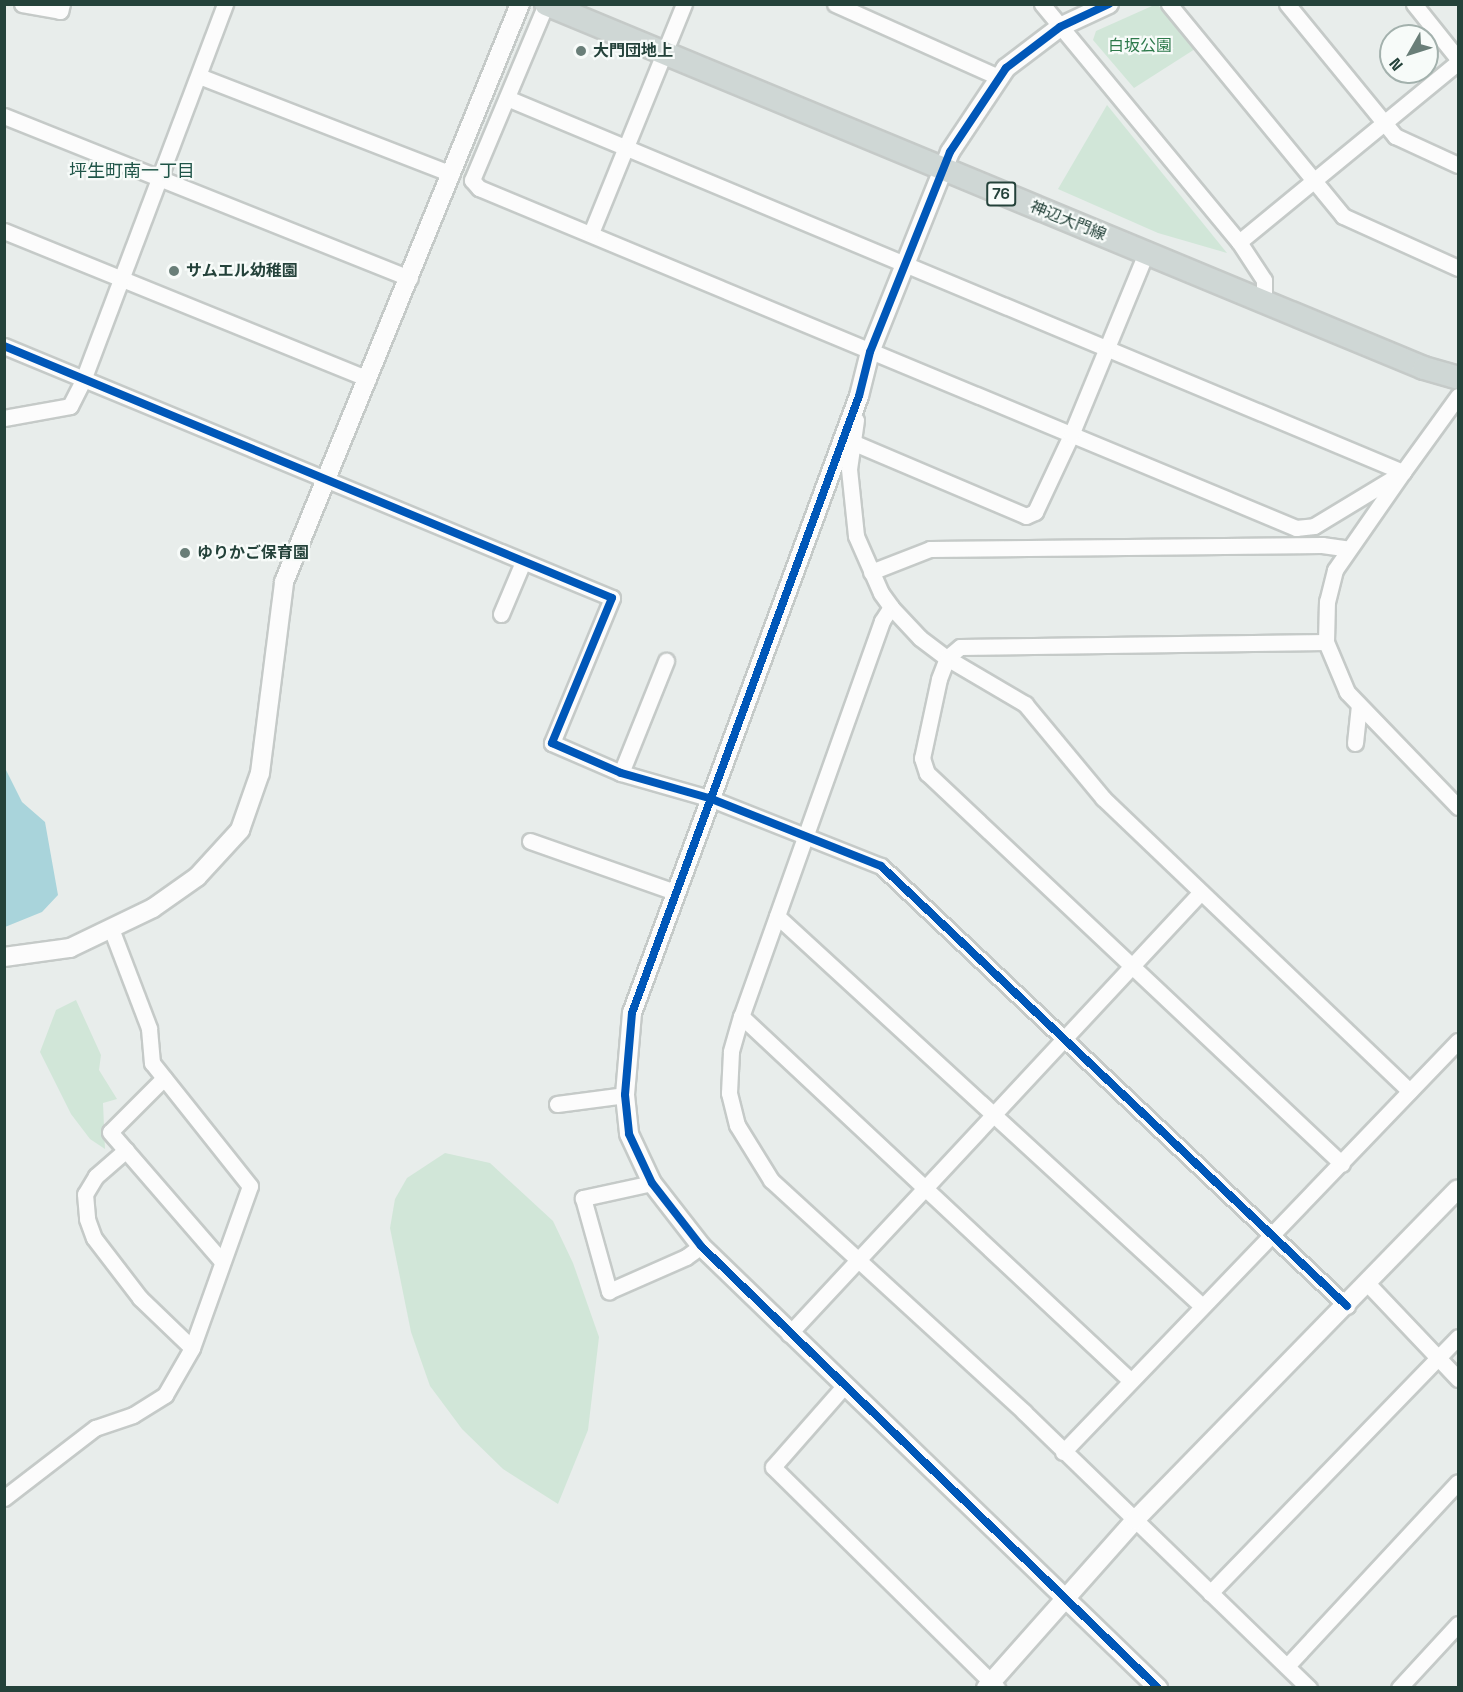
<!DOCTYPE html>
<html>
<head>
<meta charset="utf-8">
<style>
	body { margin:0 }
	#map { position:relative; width:1463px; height:1692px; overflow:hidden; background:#e8edeb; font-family:"Space Grotesk","Noto Sans JP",sans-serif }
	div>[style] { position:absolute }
	.green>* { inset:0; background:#d1e6d8 }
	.water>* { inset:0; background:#a9d4db }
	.roads { filter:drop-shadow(2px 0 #c5cac8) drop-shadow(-2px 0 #c5cac8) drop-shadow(0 2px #c5cac8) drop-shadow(0 -2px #c5cac8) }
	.minor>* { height:15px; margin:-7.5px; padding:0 7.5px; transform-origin:7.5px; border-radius:7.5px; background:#fcfcfc }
	.tertiary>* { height:18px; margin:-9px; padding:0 9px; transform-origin:9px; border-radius:9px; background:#fcfcfc }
	.primary>* { height:22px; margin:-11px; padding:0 11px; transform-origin:11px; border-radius:11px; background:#cfd7d5 }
	.cycleway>* { height:8px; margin:-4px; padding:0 4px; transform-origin:4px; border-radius:4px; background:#0057b8 }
	.dots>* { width:16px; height:16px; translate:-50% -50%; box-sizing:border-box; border:3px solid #f7fbf9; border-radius:50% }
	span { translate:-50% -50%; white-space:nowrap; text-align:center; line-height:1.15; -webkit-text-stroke:4.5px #f7fbf9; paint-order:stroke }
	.shield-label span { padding:2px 4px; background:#f7fbf9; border:2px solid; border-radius:4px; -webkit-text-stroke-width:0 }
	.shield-label { font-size:15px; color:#24423a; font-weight:700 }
	.park-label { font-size:16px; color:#2d7a4b }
	.poi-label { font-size:16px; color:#24423a; font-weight:700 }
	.left { translate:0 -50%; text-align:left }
	.street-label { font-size:16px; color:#24423a }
	.neighbourhood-label { font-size:18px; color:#1f5548 }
	.frame { position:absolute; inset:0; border:6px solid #24423a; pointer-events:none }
	.north { position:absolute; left:1379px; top:24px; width:60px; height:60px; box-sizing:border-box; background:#f7fbf9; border:2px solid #a3b1ad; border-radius:50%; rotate:231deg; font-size:16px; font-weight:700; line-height:24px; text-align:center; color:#24423a }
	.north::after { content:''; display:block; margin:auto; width:21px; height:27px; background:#697e78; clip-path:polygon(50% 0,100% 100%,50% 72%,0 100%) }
</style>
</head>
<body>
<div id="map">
	<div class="green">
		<i style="clip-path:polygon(1152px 6px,1159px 6px,1195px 49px,1134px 88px,1093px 40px,1096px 31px)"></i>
		<i style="clip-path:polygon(1107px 105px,1227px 253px,1158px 233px,1058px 189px)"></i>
		<i style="clip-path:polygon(76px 1000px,101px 1055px,99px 1070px,117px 1099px,103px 1103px,105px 1149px,90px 1139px,71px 1114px,40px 1052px,56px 1010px)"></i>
		<i style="clip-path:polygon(445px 1153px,490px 1163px,553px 1221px,573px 1263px,599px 1337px,588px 1430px,558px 1504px,503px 1469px,462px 1429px,430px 1386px,411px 1332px,390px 1228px,395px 1199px,407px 1178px)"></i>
	</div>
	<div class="water">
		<i style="clip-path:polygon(5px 768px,22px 802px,45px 822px,58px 895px,42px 912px,5px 927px)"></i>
	</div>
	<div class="roads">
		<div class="minor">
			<i style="left:22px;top:4px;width:39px;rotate:10deg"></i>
			<i style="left:60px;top:11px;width:7px;rotate:-74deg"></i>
			<i style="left:546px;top:4px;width:191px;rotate:112.8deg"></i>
			<i style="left:472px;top:180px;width:11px;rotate:49deg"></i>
			<i style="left:479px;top:188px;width:885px;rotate:22.59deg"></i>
			<i style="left:1296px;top:528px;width:18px;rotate:-6deg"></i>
			<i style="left:1314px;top:526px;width:104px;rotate:-31.2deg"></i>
			<i style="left:1403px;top:472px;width:94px;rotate:-54.1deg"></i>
			<i style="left:835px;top:4px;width:179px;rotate:24.1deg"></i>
			<i style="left:1042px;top:4px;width:309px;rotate:50.4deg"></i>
			<i style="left:1239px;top:242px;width:45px;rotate:56.7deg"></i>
			<i style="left:1264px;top:280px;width:21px;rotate:90deg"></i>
			<i style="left:1169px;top:4px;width:274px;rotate:50.6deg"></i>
			<i style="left:1343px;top:216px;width:126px;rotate:24.3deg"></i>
			<i style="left:1287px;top:4px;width:171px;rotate:50.7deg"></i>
			<i style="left:1395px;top:136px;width:69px;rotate:24.7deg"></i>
			<i style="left:1414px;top:4px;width:70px;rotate:51.3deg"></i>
			<i style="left:199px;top:76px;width:271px;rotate:21.2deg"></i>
			<i style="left:507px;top:98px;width:971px;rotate:22.66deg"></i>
			<i style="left:1403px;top:472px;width:119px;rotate:124.8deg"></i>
			<i style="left:1335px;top:570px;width:32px;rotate:104deg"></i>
			<i style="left:1327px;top:601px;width:41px;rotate:91.4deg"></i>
			<i style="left:1326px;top:642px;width:54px;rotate:67.2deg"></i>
			<i style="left:1347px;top:692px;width:160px;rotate:46deg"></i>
			<i style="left:4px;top:116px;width:437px;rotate:21.8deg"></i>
			<i style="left:4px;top:231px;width:393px;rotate:22.1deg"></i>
			<i style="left:591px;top:233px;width:247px;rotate:-67.9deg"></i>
			<i style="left:1239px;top:242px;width:283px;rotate:-39.4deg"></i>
			<i style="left:4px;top:346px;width:658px;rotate:22.51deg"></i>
			<i style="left:612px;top:598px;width:157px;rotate:112.5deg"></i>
			<i style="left:552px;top:743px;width:75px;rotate:23.5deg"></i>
			<i style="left:621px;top:773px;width:91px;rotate:15.9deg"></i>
			<i style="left:709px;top:798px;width:185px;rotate:21.6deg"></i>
			<i style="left:881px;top:866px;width:641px;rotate:43.36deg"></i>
			<i style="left:4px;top:418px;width:67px;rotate:-10.3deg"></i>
			<i style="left:70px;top:406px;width:29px;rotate:-63deg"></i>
			<i style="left:83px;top:380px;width:402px;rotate:-69.3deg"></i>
			<i style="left:856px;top:420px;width:49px;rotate:98.1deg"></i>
			<i style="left:849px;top:469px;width:67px;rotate:84deg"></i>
			<i style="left:856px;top:536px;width:62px;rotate:66.3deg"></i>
			<i style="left:881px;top:593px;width:17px;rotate:54deg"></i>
			<i style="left:891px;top:607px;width:42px;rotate:46.9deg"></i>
			<i style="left:920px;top:638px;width:34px;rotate:37deg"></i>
			<i style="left:947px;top:658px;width:91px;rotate:30.5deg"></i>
			<i style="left:1025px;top:704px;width:122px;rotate:50.3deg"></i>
			<i style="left:1103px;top:798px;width:424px;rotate:43.7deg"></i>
			<i style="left:852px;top:442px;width:189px;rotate:23deg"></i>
			<i style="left:1026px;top:516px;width:10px;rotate:-24deg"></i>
			<i style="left:1035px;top:512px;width:85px;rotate:-64.9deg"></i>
			<i style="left:1071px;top:435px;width:197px;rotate:-67.6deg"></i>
			<i style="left:871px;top:572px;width:63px;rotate:-21.3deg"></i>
			<i style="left:930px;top:549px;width:392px;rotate:-0.6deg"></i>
			<i style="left:1322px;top:545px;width:27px;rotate:8deg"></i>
			<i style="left:891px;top:607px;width:17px;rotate:123deg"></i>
			<i style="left:882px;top:621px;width:419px;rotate:109.6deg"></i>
			<i style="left:741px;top:1016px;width:37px;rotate:106deg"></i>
			<i style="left:731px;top:1052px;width:41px;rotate:92.8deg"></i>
			<i style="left:729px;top:1093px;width:33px;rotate:76deg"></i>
			<i style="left:737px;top:1125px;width:65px;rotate:58.3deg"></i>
			<i style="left:771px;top:1180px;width:343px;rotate:42.5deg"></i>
			<i style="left:1024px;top:1412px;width:397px;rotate:44.1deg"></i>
			<i style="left:501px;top:614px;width:56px;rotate:-67.1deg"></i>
			<i style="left:1326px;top:642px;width:366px;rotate:179.2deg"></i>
			<i style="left:960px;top:647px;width:17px;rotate:140deg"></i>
			<i style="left:947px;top:658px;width:22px;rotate:111deg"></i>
			<i style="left:939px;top:679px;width:81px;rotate:102.1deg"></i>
			<i style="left:922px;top:758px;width:16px;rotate:72deg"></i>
			<i style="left:927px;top:773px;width:570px;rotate:43.29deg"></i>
			<i style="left:1355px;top:743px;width:37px;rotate:-84deg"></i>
			<i style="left:621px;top:773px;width:121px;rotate:-68.1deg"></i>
			<i style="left:530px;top:841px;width:154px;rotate:19.4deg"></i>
			<i style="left:777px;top:916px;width:577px;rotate:42.54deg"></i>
			<i style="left:741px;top:1016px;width:533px;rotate:43.1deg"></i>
			<i style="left:164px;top:1078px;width:76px;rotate:135deg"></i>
			<i style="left:110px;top:1132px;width:169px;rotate:49.1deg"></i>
			<i style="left:557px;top:1104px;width:69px;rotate:-7.5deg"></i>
			<i style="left:126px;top:1150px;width:40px;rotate:139deg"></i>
			<i style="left:96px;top:1176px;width:21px;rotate:121deg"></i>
			<i style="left:85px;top:1194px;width:25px;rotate:85deg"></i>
			<i style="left:87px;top:1219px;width:20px;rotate:70deg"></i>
			<i style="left:94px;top:1238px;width:76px;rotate:52.5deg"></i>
			<i style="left:140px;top:1298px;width:72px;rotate:43.9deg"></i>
			<i style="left:652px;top:1183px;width:71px;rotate:167.7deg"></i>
			<i style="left:583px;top:1198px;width:97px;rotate:74.4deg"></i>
			<i style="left:609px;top:1291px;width:84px;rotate:-23.8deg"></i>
			<i style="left:686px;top:1257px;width:19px;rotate:-36deg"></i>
			<i style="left:1368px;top:1284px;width:131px;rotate:46.5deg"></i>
			<i style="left:789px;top:1334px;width:603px;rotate:-47.02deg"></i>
			<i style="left:845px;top:1385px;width:109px;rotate:131.3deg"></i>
			<i style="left:773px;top:1467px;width:315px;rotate:44.6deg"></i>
			<i style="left:1063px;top:1452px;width:570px;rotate:-46.14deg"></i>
			<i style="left:4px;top:1498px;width:115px;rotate:-37.6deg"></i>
			<i style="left:95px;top:1428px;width:40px;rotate:-18.9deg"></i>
			<i style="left:133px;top:1415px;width:38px;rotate:-32deg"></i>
			<i style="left:165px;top:1395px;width:54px;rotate:-60.1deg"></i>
			<i style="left:192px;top:1348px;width:172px;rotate:-70.3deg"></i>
			<i style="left:250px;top:1186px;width:157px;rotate:-128.5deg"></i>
			<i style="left:152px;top:1063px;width:35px;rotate:-95deg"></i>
			<i style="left:149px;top:1028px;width:104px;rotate:-110.9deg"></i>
			<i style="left:1210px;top:1593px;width:356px;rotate:-45.9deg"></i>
			<i style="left:1287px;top:1666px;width:251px;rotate:-47.1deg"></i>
			<i style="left:1399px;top:1688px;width:87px;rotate:-47.3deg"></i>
		</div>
		<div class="tertiary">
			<i style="left:1109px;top:4px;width:54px;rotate:154.9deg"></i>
			<i style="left:1060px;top:27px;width:68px;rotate:142.8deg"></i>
			<i style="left:1006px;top:68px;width:101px;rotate:123.7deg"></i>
			<i style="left:950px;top:152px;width:215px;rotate:111.8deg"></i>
			<i style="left:870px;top:352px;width:45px;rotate:104deg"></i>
			<i style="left:859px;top:396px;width:657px;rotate:110.2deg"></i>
			<i style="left:632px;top:1013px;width:82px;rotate:94.9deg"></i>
			<i style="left:625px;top:1095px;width:39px;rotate:84deg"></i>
			<i style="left:629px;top:1134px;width:54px;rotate:64.9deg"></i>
			<i style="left:652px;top:1183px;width:80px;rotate:52.1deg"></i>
			<i style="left:701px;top:1246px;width:636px;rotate:44.04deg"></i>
			<i style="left:4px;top:957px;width:67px;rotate:-7.8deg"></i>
			<i style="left:70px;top:948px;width:92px;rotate:-25.7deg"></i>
			<i style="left:153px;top:908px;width:54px;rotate:-35.2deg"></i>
			<i style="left:197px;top:877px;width:64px;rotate:-47.5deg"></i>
			<i style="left:240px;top:830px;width:60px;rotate:-70.7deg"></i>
			<i style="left:260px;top:773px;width:193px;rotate:-82.8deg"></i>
			<i style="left:284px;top:582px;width:624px;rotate:-67.79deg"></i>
			<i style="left:986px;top:1688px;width:225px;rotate:-48.4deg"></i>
			<i style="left:1135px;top:1520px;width:462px;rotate:-45.7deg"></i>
		</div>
		<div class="primary">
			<i style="left:546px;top:4px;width:950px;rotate:22.52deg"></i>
			<i style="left:1424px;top:368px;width:35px;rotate:16deg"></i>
		</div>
	</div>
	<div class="cycleway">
		<i style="left:1109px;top:4px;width:54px;rotate:154.9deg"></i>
		<i style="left:1060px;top:27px;width:68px;rotate:142.8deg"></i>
		<i style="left:1006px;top:68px;width:101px;rotate:123.7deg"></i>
		<i style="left:950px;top:152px;width:215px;rotate:111.8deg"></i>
		<i style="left:870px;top:352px;width:45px;rotate:104deg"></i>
		<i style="left:859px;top:396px;width:657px;rotate:110.2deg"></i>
		<i style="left:632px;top:1013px;width:82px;rotate:94.9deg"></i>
		<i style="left:625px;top:1095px;width:39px;rotate:84deg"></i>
		<i style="left:629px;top:1134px;width:54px;rotate:64.9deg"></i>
		<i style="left:652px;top:1183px;width:80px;rotate:52.1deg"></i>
		<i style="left:701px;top:1246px;width:636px;rotate:44.04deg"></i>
		<i style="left:4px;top:346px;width:658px;rotate:22.51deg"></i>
		<i style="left:612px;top:598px;width:157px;rotate:112.5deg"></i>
		<i style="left:552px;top:743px;width:75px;rotate:23.5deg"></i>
		<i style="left:621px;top:773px;width:91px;rotate:15.9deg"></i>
		<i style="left:709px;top:798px;width:185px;rotate:21.6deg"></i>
		<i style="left:881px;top:866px;width:641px;rotate:43.36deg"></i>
	</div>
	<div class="dots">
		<i style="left:581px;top:51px;background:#697e78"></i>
		<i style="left:174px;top:271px;background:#697e78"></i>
		<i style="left:185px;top:553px;background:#697e78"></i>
	</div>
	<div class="shield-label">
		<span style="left:1001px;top:194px">76</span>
	</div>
	<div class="park-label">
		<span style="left:1140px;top:46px">白坂公園</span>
	</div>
	<div class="poi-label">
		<span class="left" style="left:593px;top:51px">大門団地上</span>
		<span class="left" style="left:186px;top:271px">サムエル幼稚園</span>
		<span class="left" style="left:197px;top:553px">ゆりかご保育園</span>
	</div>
	<div class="street-label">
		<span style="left:1068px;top:221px;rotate:22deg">神辺大門線</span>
	</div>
	<div class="neighbourhood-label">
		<span style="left:132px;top:171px">坪生町南一丁目</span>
	</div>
	<div class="frame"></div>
	<div class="north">N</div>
</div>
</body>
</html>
